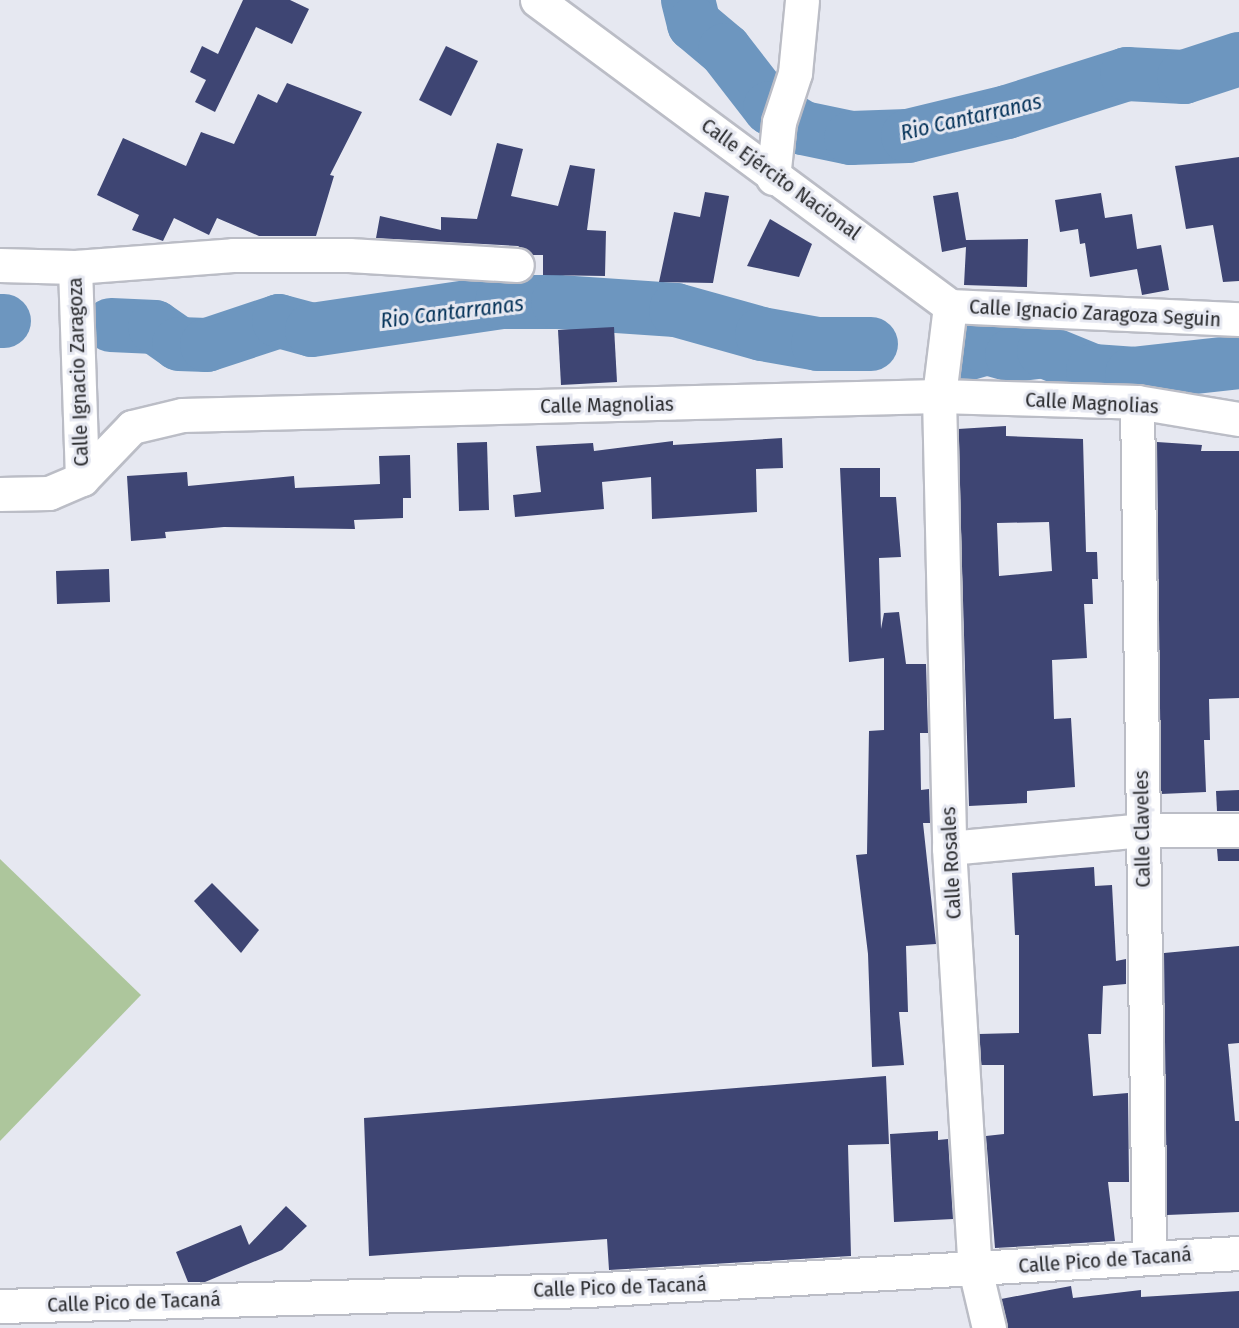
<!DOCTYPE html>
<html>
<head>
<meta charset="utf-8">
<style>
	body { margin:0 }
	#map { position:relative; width:1239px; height:1328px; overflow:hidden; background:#e6e8f1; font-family:"Fira Sans Condensed",sans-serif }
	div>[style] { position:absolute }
	.green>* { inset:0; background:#adc69c }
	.river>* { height:54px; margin:-27px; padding:0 27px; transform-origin:27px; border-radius:27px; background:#6d96bf }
	.building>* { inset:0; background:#3e4573 }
	.roads { filter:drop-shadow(2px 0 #bbbdc6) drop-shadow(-2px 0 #bbbdc6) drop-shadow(0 2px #bbbdc6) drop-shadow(0 -2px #bbbdc6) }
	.street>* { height:33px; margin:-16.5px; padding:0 16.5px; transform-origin:16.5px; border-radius:16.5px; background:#fff }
	.secondary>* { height:33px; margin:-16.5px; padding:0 16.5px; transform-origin:16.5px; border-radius:16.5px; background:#fff }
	span { translate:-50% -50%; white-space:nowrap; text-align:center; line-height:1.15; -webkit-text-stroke:6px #e6e8f1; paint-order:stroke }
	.street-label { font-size:21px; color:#2b2c2f }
	.water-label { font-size:22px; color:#002f56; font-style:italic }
</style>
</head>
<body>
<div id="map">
	<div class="green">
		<i style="clip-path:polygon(0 859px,141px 995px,0 1141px)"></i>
	</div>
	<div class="river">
		<i style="left:688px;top:0;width:25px;rotate:76deg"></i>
		<i style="left:694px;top:24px;width:40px;rotate:40deg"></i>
		<i style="left:725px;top:50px;width:73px;rotate:52.2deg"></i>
		<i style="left:770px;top:108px;width:39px;rotate:31deg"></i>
		<i style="left:803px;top:128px;width:49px;rotate:11.8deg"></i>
		<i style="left:851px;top:138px;width:57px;rotate:-2deg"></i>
		<i style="left:908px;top:136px;width:102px;rotate:-13.6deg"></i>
		<i style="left:1007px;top:112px;width:126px;rotate:-17.6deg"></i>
		<i style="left:1127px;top:74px;width:57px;rotate:3deg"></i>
		<i style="left:1184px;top:77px;width:58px;rotate:-18.1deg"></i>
		<i style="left:0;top:321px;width:4px"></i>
		<i style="left:111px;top:325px;width:44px;rotate:2.6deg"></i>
		<i style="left:155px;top:327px;width:29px;rotate:35deg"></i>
		<i style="left:179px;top:344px;width:28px;rotate:2deg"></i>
		<i style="left:207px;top:345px;width:76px;rotate:-18.4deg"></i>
		<i style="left:279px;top:321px;width:34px;rotate:15deg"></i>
		<i style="left:312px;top:330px;width:192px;rotate:-8.4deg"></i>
		<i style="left:502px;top:302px;width:56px"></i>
		<i style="left:558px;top:302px;width:118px;rotate:3.9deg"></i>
		<i style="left:676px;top:310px;width:89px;rotate:15.6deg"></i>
		<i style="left:762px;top:334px;width:57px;rotate:10.1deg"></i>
		<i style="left:818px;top:344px;width:53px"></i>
		<i style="left:966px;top:354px;width:22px;rotate:-16deg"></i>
		<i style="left:987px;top:348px;width:26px;rotate:16deg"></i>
		<i style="left:1012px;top:355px;width:32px;rotate:-7deg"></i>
		<i style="left:1044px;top:351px;width:53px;rotate:22.2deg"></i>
		<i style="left:1093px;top:371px;width:39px;rotate:4deg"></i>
		<i style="left:1132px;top:374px;width:108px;rotate:-6.4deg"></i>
	</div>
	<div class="building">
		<i style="clip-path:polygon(243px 0,290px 0,309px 9px,292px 44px,256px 27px,215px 112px,195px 102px,206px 80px,190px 72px,202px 46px,218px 54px)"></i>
		<i style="clip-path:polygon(446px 46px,478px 61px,451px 116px,419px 100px)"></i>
		<i style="clip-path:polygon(287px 83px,362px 112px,330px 175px,334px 176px,316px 236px,259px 236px,217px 218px,209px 235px,174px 218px,163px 241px,132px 230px,139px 215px,97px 195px,123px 138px,186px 166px,201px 132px,234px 144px,258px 94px,277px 103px)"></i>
		<i style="clip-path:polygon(497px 143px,523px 149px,511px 196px,558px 206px,570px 165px,595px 169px,587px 230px,606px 231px,605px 276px,543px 275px,543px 255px,532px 255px,518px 246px,376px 238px,380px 216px,441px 230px,441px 217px,477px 219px)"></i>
		<i style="clip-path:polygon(1239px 157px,1239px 281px,1223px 282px,1213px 225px,1186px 229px,1175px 166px)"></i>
		<i style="clip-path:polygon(705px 192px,729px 196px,713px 283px,659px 282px,674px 212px,700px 217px)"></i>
		<i style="clip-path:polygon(958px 192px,966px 240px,1028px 239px,1027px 287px,964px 285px,966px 247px,942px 252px,933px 196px)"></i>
		<i style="clip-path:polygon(1101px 193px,1105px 218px,1132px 214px,1137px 249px,1161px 245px,1169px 290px,1142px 295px,1137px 269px,1090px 277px,1085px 243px,1080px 244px,1078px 229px,1060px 232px,1055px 200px)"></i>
		<i style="clip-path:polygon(770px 219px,812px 244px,799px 277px,747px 266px)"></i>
		<i style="clip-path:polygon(614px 327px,617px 382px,561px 385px,558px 330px)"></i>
		<i style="clip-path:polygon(evenodd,1006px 426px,1006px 436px,1083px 439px,1086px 552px,1097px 552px,1098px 579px,1092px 579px,1093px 604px,1084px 604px,1087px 658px,1052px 660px,1054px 719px,1071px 718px,1075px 787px,1027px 791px,1027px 803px,969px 806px,958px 429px,1006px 426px,1049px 522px,1052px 571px,999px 576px,997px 523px,1049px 522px)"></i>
		<i style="clip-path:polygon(782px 438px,783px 468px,756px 469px,757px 512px,652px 519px,651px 477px,602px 482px,604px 509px,515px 517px,513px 495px,541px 492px,536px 446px,593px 443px,594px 451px,673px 441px,673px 445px)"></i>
		<i style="clip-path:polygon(487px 442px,489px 510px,459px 511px,457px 443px)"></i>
		<i style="clip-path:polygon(1157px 442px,1202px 445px,1201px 451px,1239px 451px,1239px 698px,1209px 699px,1210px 740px,1204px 740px,1206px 792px,1161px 794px)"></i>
		<i style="clip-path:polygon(410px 455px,411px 498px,403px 498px,403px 518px,354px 520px,355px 529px,224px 527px,165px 532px,166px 538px,131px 541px,127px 476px,187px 472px,188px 486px,294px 476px,295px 488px,380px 484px,379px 456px)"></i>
		<i style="clip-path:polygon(840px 468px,880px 468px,880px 497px,896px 497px,901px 557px,879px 558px,881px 629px,884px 613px,899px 612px,906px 664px,926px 664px,928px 733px,920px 733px,921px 790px,929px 789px,930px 823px,923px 823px,936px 944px,906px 946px,908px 1012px,899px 1012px,904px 1065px,872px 1067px,868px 954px,856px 855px,867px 854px,869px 731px,884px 730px,884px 658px,849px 662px)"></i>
		<i style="clip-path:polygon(109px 569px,110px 602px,57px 604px,56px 571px)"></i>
		<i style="clip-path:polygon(1239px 790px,1239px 811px,1217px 811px,1216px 791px)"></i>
		<i style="clip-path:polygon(1217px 849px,1239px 849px,1239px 861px,1218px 861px)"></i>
		<i style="clip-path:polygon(1094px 867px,1095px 886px,1112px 885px,1116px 961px,1126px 959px,1126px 984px,1103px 986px,1101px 1034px,1088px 1034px,1093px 1096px,1128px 1093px,1129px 1182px,1108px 1182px,1115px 1241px,995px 1248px,986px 1136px,1004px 1134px,1004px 1065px,981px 1065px,979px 1034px,1019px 1033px,1019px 935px,1015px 935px,1012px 873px)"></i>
		<i style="clip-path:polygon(212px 883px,259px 930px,241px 953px,194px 901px)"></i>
		<i style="clip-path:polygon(1239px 946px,1239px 1043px,1228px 1044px,1235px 1121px,1239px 1121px,1239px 1212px,1167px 1215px,1164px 953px)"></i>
		<i style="clip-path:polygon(886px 1076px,889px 1144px,848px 1145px,851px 1256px,609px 1270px,607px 1239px,369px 1256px,364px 1118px)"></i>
		<i style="clip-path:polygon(938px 1131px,938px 1140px,948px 1139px,953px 1219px,894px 1222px,890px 1134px)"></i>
		<i style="clip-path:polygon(286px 1206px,307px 1226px,282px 1250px,205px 1282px,188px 1282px,176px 1252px,241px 1225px,249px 1245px)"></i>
		<i style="clip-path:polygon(1071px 1286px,1073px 1298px,1141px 1290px,1141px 1297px,1239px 1291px,1239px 1328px,1007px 1328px,1001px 1299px)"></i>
	</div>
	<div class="roads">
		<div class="street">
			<i style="left:537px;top:0;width:514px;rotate:36.54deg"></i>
			<i style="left:950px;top:306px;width:91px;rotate:97deg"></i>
			<i style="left:939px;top:396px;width:452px;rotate:88.7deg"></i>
			<i style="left:949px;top:848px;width:422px;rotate:86.5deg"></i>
			<i style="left:975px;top:1269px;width:61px;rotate:76.7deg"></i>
			<i style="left:773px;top:178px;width:56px;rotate:-83.9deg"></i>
			<i style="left:779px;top:122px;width:52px;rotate:-71.9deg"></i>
			<i style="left:795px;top:73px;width:73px;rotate:-84.5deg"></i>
			<i style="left:0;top:265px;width:75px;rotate:1.5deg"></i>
			<i style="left:75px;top:267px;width:158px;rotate:-4.3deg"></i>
			<i style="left:233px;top:255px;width:116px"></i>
			<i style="left:349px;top:255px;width:168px;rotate:3.4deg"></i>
			<i style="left:75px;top:267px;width:212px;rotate:88.1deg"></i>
			<i style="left:950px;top:306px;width:289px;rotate:2.6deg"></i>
			<i style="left:1137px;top:402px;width:853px;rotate:89.19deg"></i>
			<i style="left:0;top:494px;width:49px;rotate:-1.2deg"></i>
			<i style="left:49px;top:493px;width:36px;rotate:-23deg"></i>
			<i style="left:82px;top:479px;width:72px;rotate:-46.1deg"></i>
			<i style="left:132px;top:427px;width:51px;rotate:-13.5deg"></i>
			<i style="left:182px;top:415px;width:757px;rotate:-1.44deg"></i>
			<i style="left:939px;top:396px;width:198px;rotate:1.7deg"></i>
			<i style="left:1137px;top:402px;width:103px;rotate:9.5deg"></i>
			<i style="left:949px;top:848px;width:194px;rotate:-5.3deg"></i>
			<i style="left:1142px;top:830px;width:97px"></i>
		</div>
		<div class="secondary">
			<i style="left:0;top:1306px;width:587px;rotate:-1.56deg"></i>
			<i style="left:587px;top:1290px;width:653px;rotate:-3.25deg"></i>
		</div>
	</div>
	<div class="street-label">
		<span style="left:781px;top:179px;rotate:36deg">Calle Ejército Nacional</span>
		<span style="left:1095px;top:313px;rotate:3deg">Calle Ignacio Zaragoza Seguin</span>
		<span style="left:78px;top:372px;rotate:-92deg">Calle Ignacio Zaragoza</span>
		<span style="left:1092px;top:403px;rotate:3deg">Calle Magnolias</span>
		<span style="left:607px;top:405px;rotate:-1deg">Calle Magnolias</span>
		<span style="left:1142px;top:829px;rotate:-91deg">Calle Claveles</span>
		<span style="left:951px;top:863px;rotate:-93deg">Calle Rosales</span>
		<span style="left:1105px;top:1260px;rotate:-4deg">Calle Pico de Tacaná</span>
		<span style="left:620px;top:1287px;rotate:-2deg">Calle Pico de Tacaná</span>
		<span style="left:134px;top:1302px;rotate:-2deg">Calle Pico de Tacaná</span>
	</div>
	<div class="water-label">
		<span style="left:971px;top:117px;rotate:-13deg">Rio Cantarranas</span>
		<span style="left:452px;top:312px;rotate:-7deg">Rio Cantarranas</span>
	</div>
</div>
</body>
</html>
